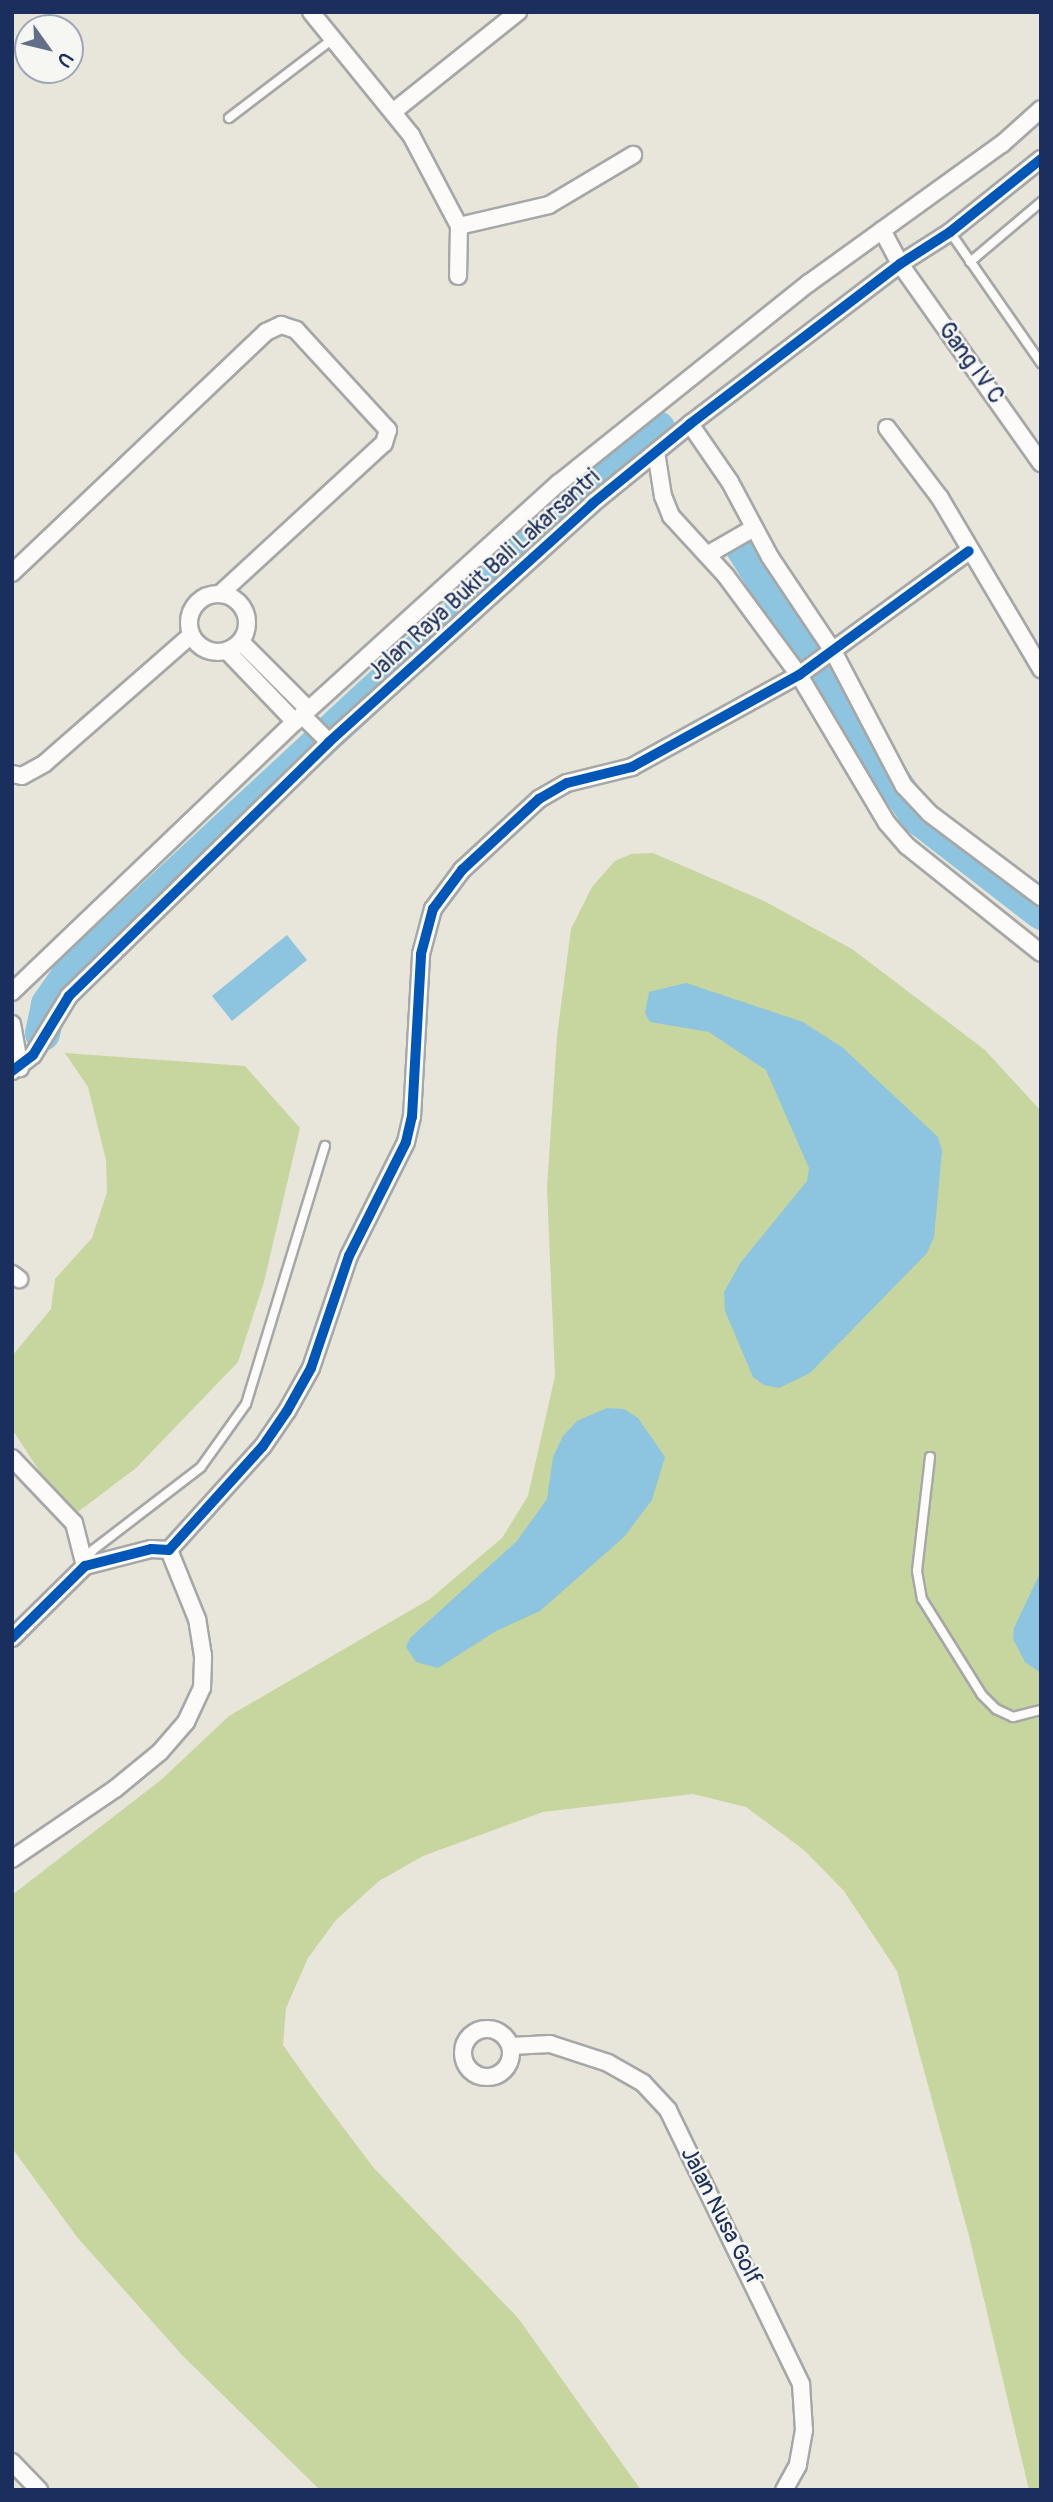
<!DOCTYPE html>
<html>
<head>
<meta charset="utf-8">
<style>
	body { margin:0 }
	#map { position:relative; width:1053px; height:2502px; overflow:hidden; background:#e8e6db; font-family:Pangolin,sans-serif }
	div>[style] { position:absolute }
	.green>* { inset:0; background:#c7d59e }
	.water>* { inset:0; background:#8dc4df }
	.river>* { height:35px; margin:-17.5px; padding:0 17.5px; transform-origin:17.5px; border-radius:17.5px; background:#8dc4df }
	.roads { filter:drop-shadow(2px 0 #a6a7a7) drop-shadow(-2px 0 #a6a7a7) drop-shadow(0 2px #a6a7a7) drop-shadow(0 -2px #a6a7a7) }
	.lane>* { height:8px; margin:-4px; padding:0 4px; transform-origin:4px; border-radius:4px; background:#fcfbfa }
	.street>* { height:16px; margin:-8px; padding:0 8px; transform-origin:8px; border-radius:8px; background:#fcfbfa }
	.street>.ring { margin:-8px; padding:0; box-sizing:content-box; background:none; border:16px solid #fcfbfa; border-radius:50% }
	.cycleway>* { height:10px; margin:-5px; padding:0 5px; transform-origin:5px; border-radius:5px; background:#0057b8 }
	span { translate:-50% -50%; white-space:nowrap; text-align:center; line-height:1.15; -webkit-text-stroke:5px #f6f6f2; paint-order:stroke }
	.street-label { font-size:23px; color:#1b2f5e }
	.frame { position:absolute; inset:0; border:14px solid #1b2f5e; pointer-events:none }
	.north { position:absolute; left:14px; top:14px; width:70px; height:70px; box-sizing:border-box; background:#f6f6f2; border:2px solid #9ea6b7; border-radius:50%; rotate:124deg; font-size:19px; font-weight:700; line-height:28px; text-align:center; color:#1b2f5e }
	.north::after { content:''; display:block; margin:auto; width:24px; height:32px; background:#636f8a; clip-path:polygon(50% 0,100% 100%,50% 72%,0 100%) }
</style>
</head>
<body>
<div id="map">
	<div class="green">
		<i style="clip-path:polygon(653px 853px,764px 901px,852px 949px,985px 1050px,1041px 1111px,1041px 2490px,1029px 2490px,969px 2236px,897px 1971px,844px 1891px,804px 1850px,746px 1807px,693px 1794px,543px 1812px,423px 1856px,379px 1881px,336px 1920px,308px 1958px,286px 2008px,283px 2045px,312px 2086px,373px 2167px,518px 2318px,641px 2490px,320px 2490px,182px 2355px,77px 2237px,12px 2148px,12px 1895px,161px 1780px,229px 1716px,430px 1599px,502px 1538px,528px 1496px,555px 1376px,547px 1188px,557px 1036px,571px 929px,592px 887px,615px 861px,631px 854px)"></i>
		<i style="clip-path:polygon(65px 1053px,245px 1066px,300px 1128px,264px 1282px,238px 1362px,136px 1468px,70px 1518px,12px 1429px,12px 1356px,51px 1309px,55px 1279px,92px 1238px,107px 1192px,106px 1160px,88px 1087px)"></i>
	</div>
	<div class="water">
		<i style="clip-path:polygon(287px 935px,307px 960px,232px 1021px,212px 996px)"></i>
		<i style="clip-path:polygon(686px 983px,803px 1022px,843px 1048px,938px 1137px,942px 1151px,934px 1237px,927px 1253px,810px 1373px,779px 1388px,764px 1385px,753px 1377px,725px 1311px,724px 1292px,741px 1262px,807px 1181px,809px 1168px,766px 1070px,709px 1032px,650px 1022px,645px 1013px,649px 992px)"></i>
		<i style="clip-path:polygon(607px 1408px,624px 1409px,638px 1418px,665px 1457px,652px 1500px,624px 1537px,540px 1611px,496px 1631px,438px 1668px,416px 1662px,406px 1647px,410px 1638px,517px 1541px,547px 1499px,553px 1457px,563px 1436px,577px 1421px)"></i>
		<i style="clip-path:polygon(1041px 1571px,1041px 1673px,1025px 1662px,1013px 1639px,1014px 1628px)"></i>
	</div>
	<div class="river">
		<i style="left:743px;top:548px;width:111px;rotate:57.9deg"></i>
		<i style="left:828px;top:684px;width:159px;rotate:56deg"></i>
		<i style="left:917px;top:816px;width:157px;rotate:37.7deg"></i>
		<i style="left:42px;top:1033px;width:30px;rotate:-78deg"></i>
		<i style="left:48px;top:1004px;width:35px;rotate:-55deg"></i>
		<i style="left:68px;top:975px;width:804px;rotate:-42.88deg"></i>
	</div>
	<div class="roads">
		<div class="lane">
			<i style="left:229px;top:118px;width:132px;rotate:-37.3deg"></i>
			<i style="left:950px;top:232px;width:160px;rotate:55.2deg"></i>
			<i style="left:970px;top:262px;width:93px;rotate:-40.2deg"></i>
			<i style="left:930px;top:1457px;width:115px;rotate:96.5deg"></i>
			<i style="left:917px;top:1571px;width:28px;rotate:80deg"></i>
			<i style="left:922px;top:1599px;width:113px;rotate:58deg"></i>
			<i style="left:982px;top:1695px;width:20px;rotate:45deg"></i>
			<i style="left:996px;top:1709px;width:19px;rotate:25deg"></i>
			<i style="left:1013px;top:1717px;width:29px;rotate:-14deg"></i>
			<i style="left:86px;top:1562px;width:14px;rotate:-60deg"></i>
			<i style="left:93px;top:1550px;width:136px;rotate:-37.5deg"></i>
			<i style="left:201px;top:1467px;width:77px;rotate:-54.5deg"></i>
			<i style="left:246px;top:1404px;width:270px;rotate:-73deg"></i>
		</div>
		<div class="street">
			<i style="left:311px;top:12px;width:159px;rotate:50.9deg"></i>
			<i style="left:411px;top:135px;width:103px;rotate:62.2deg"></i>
			<i style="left:459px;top:226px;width:50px;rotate:91.1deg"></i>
			<i style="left:394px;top:111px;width:159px;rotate:-38.6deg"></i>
			<i style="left:459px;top:226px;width:92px;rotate:-13.1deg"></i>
			<i style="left:549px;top:205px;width:98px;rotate:-30.8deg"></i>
			<i style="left:882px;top:230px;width:38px;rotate:62deg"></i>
			<i style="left:900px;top:264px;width:244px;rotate:54.7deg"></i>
			<i style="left:690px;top:424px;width:70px;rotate:55.4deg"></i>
			<i style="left:730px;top:482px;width:85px;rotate:61.9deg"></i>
			<i style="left:770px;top:557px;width:113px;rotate:56.2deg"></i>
			<i style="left:833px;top:651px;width:153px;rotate:62.3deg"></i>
			<i style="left:904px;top:786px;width:37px;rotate:47deg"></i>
			<i style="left:929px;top:813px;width:140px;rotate:36.9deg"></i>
			<i style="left:887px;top:428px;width:88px;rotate:52.9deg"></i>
			<i style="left:940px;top:498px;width:199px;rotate:59.4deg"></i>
			<i style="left:656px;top:452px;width:45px;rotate:81deg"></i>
			<i style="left:663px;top:496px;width:22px;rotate:68deg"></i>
			<i style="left:671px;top:516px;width:81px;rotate:47.5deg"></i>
			<i style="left:726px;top:576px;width:123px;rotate:53.6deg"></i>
			<i style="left:799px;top:675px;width:172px;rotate:59.3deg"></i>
			<i style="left:887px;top:823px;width:30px;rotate:49deg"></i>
			<i style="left:907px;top:846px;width:171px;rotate:38.6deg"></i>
			<i style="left:707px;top:555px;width:52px;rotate:-30deg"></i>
			<i style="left:12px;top:573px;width:350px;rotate:-43.5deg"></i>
			<i style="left:266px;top:332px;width:17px;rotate:-25deg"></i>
			<i style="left:281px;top:325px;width:16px;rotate:18deg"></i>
			<i style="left:296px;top:330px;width:136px;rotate:47.4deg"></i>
			<i style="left:388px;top:430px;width:14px;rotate:107deg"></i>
			<i style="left:384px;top:443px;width:222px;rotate:137.4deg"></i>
			<i class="ring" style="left:189px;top:594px;width:42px;height:42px"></i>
			<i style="left:241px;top:642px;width:95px;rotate:45deg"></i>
			<i style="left:227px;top:651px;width:98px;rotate:46.2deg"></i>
			<i style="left:302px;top:715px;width:38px;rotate:45deg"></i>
			<i style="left:12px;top:774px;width:10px;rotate:11deg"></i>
			<i style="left:22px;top:776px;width:26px;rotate:-29deg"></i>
			<i style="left:45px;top:763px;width:194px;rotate:-41.2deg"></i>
			<i style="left:12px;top:992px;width:391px;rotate:-43.7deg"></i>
			<i style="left:295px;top:722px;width:356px;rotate:-42.2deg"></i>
			<i style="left:559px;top:483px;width:320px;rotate:-38.7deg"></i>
			<i style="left:809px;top:283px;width:238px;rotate:-35.8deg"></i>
			<i style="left:1002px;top:144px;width:52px;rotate:-41.9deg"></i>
			<i style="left:12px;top:1024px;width:45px;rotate:79.7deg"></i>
			<i style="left:12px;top:1071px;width:26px;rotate:-37deg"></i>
			<i style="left:33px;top:1055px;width:69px;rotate:-58.6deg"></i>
			<i style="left:69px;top:996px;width:363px;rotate:-44.3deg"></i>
			<i style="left:329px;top:742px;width:355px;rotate:-42.1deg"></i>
			<i style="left:592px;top:504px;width:127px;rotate:-39.2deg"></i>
			<i style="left:690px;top:424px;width:264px;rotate:-37.3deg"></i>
			<i style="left:900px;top:264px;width:59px;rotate:-32.6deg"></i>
			<i style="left:950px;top:232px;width:117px;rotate:-38.7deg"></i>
			<i style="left:12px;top:1274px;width:9px;rotate:36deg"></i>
			<i style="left:12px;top:1458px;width:90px;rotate:46.4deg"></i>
			<i style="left:74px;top:1523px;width:44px;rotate:75.7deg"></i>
			<i style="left:12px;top:1638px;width:103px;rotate:-44.6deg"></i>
			<i style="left:85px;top:1566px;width:68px;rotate:-14.4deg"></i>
			<i style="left:151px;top:1549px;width:18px;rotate:3deg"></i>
			<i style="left:169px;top:1550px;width:140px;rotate:-47.9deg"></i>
			<i style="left:263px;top:1446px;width:42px;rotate:-55.6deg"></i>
			<i style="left:287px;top:1411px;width:49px;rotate:-60.8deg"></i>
			<i style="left:311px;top:1368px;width:118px;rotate:-71.3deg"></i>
			<i style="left:349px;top:1256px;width:127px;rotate:-63.4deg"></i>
			<i style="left:406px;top:1142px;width:26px;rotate:-77deg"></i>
			<i style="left:412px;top:1117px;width:163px;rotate:-86.8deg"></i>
			<i style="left:421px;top:954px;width:47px;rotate:-75.1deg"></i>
			<i style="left:433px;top:909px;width:49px;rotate:-53.4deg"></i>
			<i style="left:462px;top:870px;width:105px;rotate:-42.7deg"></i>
			<i style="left:539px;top:799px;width:32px;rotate:-30deg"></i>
			<i style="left:567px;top:783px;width:67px;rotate:-13.8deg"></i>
			<i style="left:632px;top:767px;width:191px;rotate:-28.9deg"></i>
			<i style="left:799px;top:675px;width:210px;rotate:-36.1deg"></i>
			<i style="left:12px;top:1859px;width:125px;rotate:-34.2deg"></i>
			<i style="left:115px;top:1789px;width:58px;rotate:-39.4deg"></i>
			<i style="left:160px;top:1752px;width:40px;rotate:-49deg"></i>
			<i style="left:186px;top:1722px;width:38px;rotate:-65deg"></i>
			<i style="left:202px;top:1688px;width:32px;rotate:-88deg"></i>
			<i style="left:203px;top:1656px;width:37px;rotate:-99deg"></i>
			<i style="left:197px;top:1619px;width:74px;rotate:-112.1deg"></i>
			<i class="ring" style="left:463px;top:2029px;width:32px;height:32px"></i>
			<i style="left:511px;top:2046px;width:39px;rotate:-3deg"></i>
			<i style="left:550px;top:2044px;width:61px;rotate:18.1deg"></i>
			<i style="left:608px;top:2063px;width:40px;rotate:29.7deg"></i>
			<i style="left:643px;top:2083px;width:37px;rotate:47deg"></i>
			<i style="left:668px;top:2110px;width:305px;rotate:64.1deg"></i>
			<i style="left:801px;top:2384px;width:46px;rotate:86.3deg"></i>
			<i style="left:804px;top:2430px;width:36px;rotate:100deg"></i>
			<i style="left:798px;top:2465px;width:29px;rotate:119deg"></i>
			<i style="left:12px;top:2462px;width:39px;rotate:46deg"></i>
		</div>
	</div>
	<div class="cycleway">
		<i style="left:12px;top:1071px;width:26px;rotate:-37deg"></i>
		<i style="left:33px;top:1055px;width:69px;rotate:-58.6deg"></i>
		<i style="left:69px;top:996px;width:363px;rotate:-44.3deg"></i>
		<i style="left:329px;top:742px;width:355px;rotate:-42.1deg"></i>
		<i style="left:592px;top:504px;width:127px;rotate:-39.2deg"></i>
		<i style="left:690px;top:424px;width:264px;rotate:-37.3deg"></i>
		<i style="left:900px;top:264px;width:59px;rotate:-32.6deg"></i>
		<i style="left:950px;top:232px;width:117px;rotate:-38.7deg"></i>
		<i style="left:12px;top:1638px;width:103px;rotate:-44.6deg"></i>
		<i style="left:85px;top:1566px;width:68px;rotate:-14.4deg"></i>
		<i style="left:151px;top:1549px;width:18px;rotate:3deg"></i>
		<i style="left:169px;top:1550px;width:140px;rotate:-47.9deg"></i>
		<i style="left:263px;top:1446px;width:42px;rotate:-55.6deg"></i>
		<i style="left:287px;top:1411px;width:49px;rotate:-60.8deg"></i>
		<i style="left:311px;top:1368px;width:118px;rotate:-71.3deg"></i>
		<i style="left:349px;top:1256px;width:127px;rotate:-63.4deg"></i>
		<i style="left:406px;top:1142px;width:26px;rotate:-77deg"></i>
		<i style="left:412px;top:1117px;width:163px;rotate:-86.8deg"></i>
		<i style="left:421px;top:954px;width:47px;rotate:-75.1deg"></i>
		<i style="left:433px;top:909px;width:49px;rotate:-53.4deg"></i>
		<i style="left:462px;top:870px;width:105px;rotate:-42.7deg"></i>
		<i style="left:539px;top:799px;width:32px;rotate:-30deg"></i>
		<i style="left:567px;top:783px;width:67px;rotate:-13.8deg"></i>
		<i style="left:632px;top:767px;width:191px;rotate:-28.9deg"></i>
		<i style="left:799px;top:675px;width:210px;rotate:-36.1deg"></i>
	</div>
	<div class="street-label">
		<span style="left:971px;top:363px;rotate:54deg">Gang IV C</span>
		<span style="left:484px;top:575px;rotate:-42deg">Jalan Raya Bukit Bali Lakarsantri</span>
		<span style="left:721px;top:2216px;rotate:63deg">Jalan Nusa Golf</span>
	</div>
	<div class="frame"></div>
	<div class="north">U</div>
</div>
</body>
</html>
